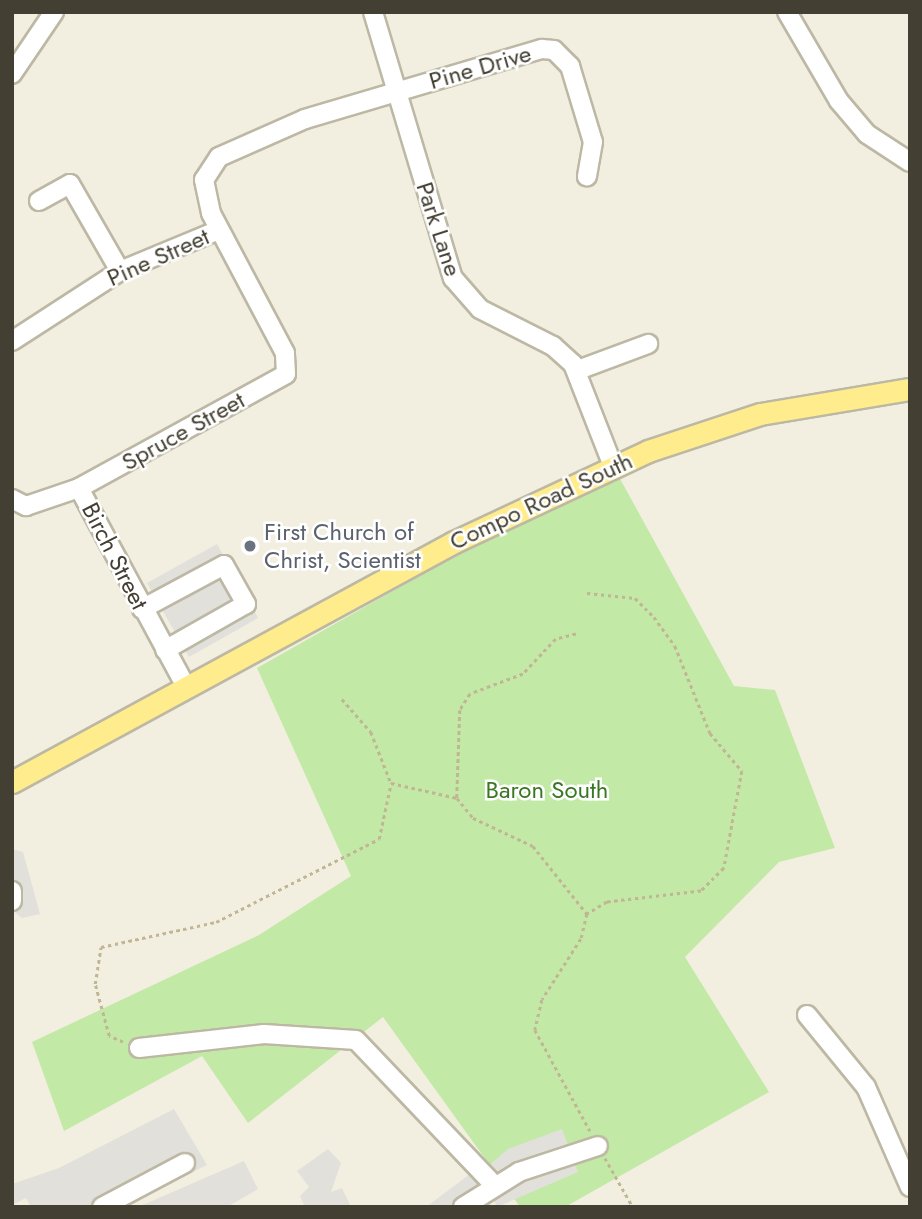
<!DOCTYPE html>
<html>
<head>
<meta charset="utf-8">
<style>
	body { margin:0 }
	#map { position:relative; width:922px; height:1219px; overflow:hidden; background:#f2efe1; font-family:Jost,sans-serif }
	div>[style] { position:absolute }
	.green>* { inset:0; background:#c3e9a7 }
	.parking>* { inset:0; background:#e1e0db }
	.path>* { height:2.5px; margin-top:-1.25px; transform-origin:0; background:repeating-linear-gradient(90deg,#c0b694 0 3.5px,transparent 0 7px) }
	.roads { filter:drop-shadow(2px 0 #bdb8a4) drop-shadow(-2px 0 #bdb8a4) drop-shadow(0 2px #bdb8a4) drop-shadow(0 -2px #bdb8a4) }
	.minor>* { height:18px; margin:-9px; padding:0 9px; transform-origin:9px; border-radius:9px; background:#fff }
	.major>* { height:21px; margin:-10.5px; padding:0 10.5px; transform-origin:10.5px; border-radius:10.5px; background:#ffed8d }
	.dots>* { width:19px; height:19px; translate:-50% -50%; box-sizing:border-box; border:4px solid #fff; border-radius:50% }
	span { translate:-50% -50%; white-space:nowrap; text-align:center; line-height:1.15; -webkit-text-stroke:5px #fff; paint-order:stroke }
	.street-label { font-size:24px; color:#433f32 }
	.worship-label { font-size:24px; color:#5b616d }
	.left { translate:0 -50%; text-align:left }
	.park-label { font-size:24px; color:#397723 }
	.frame { position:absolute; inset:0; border:14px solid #433f32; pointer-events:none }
</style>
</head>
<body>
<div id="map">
	<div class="green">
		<i style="clip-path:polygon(613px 466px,734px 686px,775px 690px,835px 848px,779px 862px,685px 957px,769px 1092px,565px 1207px,520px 1207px,383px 1017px,248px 1123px,202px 1056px,64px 1131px,32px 1042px,259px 935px,351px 876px,257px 668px)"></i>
	</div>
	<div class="parking">
		<i style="clip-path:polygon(217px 544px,258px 618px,189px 657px,147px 583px)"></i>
		<i style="clip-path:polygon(12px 849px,23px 852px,40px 914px,22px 918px,12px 910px)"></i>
		<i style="clip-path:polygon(174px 1109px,207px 1165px,123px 1207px,31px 1207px,26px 1198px,12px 1205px,12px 1184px,59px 1168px)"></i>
		<i style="clip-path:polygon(562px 1129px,578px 1172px,497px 1207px,480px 1173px,508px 1149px)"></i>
		<i style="clip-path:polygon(328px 1149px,341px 1163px,331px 1192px,342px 1188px,351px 1207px,305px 1207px,300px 1196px,309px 1187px,297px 1171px)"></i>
		<i style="clip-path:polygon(244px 1161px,258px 1189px,227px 1207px,138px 1207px)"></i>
		<i style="clip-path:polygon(470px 1174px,491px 1199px,489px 1207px,426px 1207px)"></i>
	</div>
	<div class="path">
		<i style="left:587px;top:593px;width:48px;rotate:5.9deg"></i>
		<i style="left:635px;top:598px;width:27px;rotate:45deg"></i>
		<i style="left:654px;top:617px;width:36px;rotate:54deg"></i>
		<i style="left:675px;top:646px;width:94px;rotate:68.1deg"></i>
		<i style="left:710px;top:733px;width:50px;rotate:49.9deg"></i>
		<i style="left:742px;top:771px;width:99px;rotate:100.5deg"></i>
		<i style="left:724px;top:868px;width:33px;rotate:135deg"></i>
		<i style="left:701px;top:891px;width:95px;rotate:173.3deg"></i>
		<i style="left:607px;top:902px;width:23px;rotate:149deg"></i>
		<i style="left:587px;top:914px;width:26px;rotate:103deg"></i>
		<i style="left:581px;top:939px;width:72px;rotate:122.6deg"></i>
		<i style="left:542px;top:1000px;width:31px;rotate:103deg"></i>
		<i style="left:535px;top:1030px;width:115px;rotate:61.4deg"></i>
		<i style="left:576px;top:634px;width:21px;rotate:166deg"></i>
		<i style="left:556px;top:639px;width:48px;rotate:133.3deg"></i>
		<i style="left:523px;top:674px;width:57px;rotate:159.3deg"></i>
		<i style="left:470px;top:694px;width:19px;rotate:122deg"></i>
		<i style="left:460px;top:710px;width:88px;rotate:92deg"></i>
		<i style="left:457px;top:798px;width:26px;rotate:51deg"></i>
		<i style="left:473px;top:818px;width:66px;rotate:25deg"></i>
		<i style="left:533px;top:846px;width:87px;rotate:51.5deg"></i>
		<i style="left:342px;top:699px;width:44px;rotate:48.7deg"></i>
		<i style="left:371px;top:732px;width:55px;rotate:68.6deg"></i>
		<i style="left:391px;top:783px;width:68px;rotate:12.8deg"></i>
		<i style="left:123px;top:1042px;width:15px;rotate:-157deg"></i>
		<i style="left:109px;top:1036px;width:54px;rotate:-105.1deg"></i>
		<i style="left:95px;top:984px;width:37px;rotate:-81deg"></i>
		<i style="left:101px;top:947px;width:118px;rotate:-12.3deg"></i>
		<i style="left:216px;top:922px;width:183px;rotate:-27deg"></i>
		<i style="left:379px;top:839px;width:57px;rotate:-77.9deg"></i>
		<i style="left:605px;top:1158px;width:56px;rotate:60.3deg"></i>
	</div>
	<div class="roads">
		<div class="minor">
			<i style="left:373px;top:12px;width:278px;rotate:73.3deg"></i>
			<i style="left:453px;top:278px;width:41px;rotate:48.9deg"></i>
			<i style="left:480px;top:309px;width:82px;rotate:26.9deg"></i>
			<i style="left:553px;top:346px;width:27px;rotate:42deg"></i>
			<i style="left:573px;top:364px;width:110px;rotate:68.6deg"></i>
			<i style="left:787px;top:12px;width:103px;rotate:59.7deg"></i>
			<i style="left:839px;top:101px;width:43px;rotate:49.7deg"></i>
			<i style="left:867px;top:134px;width:51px;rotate:33.1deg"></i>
			<i style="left:12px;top:74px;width:75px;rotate:-55.9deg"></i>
			<i style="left:39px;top:201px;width:35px;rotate:-29deg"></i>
			<i style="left:70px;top:184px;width:100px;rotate:60.1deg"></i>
			<i style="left:12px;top:341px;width:129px;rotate:-32.9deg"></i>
			<i style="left:120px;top:271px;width:107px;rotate:-22.5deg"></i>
			<i style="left:578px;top:370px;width:75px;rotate:-20.4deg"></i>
			<i style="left:79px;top:488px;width:236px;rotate:-28.8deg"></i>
			<i style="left:286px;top:374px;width:21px;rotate:-93deg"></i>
			<i style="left:285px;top:353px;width:158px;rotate:-117.9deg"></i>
			<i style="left:211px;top:213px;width:34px;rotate:-102deg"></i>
			<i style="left:204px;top:180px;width:27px;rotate:-57deg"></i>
			<i style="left:219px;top:157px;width:94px;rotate:-23.8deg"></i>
			<i style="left:305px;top:119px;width:247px;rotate:-16.5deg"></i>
			<i style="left:542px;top:49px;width:12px;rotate:5deg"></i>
			<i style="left:554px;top:50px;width:23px;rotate:45deg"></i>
			<i style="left:570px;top:66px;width:79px;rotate:73.2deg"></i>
			<i style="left:593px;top:142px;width:35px;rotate:100deg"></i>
			<i style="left:12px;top:499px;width:16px;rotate:27deg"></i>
			<i style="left:26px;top:506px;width:56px;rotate:-18.8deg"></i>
			<i style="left:79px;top:488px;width:226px;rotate:61.7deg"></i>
			<i style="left:142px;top:609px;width:93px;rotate:-28.2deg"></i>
			<i style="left:224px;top:565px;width:45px;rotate:60.6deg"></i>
			<i style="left:246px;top:604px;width:93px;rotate:150.4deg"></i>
			<i style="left:12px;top:891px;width:10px;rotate:90deg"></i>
			<i style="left:807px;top:1015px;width:93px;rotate:50.7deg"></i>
			<i style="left:866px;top:1087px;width:109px;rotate:66.3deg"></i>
			<i style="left:139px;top:1048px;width:126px;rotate:-6.4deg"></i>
			<i style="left:264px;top:1034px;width:92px;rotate:3.7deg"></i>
			<i style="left:356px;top:1040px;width:202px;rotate:46.4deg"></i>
			<i style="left:102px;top:1207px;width:94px;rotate:-27.9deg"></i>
			<i style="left:463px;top:1207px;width:66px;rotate:-32deg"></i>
			<i style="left:519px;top:1172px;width:83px;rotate:-18.2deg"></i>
		</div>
		<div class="major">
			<i style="left:12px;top:782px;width:503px;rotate:-28.5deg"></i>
			<i style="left:454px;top:542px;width:214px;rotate:-25.1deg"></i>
			<i style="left:648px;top:451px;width:118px;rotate:-18.3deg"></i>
			<i style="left:760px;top:414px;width:152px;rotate:-9.5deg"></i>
		</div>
	</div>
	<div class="dots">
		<i style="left:250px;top:546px;background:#6b7280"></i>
	</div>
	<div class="street-label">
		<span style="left:480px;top:67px;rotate:-16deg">Pine Drive</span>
		<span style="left:439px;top:229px;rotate:72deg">Park Lane</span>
		<span style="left:158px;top:257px;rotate:-24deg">Pine Street</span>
		<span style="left:183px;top:431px;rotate:-29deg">Spruce Street</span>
		<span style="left:541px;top:501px;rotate:-25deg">Compo Road South</span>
		<span style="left:115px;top:556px;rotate:63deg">Birch Street</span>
	</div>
	<div class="worship-label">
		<span class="left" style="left:264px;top:546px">First Church of<br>Christ, Scientist</span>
	</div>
	<div class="park-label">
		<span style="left:547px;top:790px">Baron South</span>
	</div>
	<div class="frame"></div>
</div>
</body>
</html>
